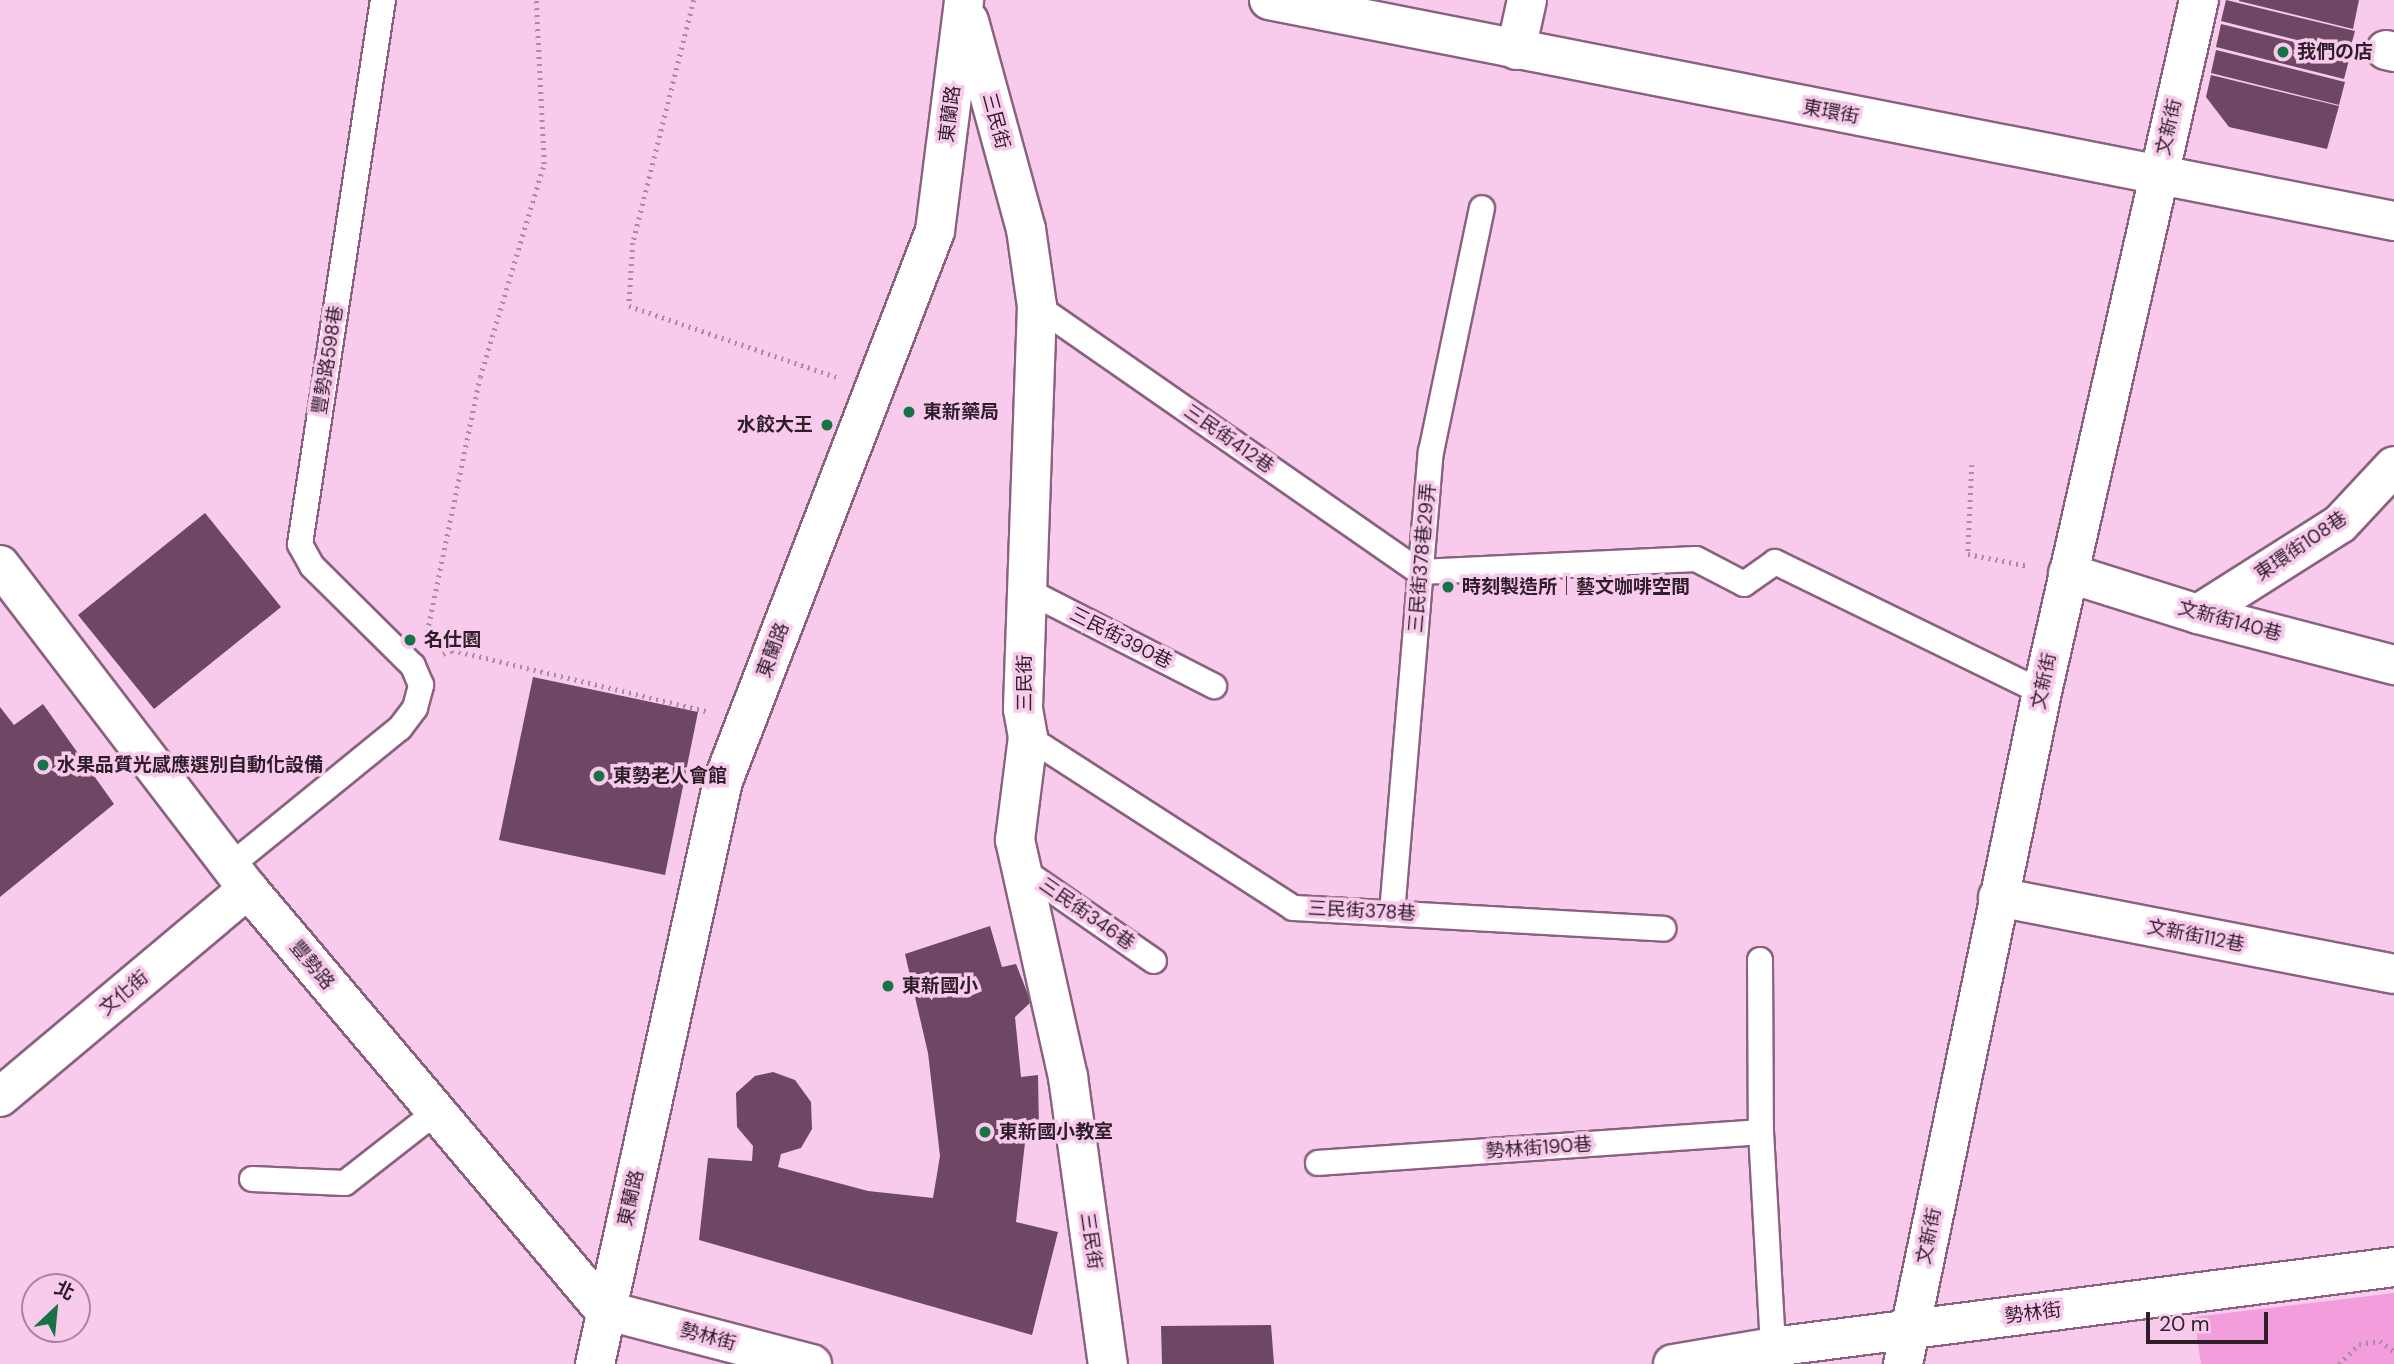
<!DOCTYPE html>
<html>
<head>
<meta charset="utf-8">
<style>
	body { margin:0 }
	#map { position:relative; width:2394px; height:1364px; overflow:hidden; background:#f8caeb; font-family:"DM Sans","Noto Sans TC","Noto Sans JP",sans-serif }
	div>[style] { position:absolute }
	.green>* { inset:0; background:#f39ddd }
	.building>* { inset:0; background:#6e4764 }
	.path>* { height:4.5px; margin-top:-2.25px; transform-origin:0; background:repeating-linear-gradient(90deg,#ad8aa3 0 2px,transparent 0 7px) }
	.roads { filter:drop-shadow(2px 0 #8a627f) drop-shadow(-2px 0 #8a627f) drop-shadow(0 2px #8a627f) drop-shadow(0 -2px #8a627f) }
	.service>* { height:24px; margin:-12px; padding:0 12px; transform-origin:12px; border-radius:12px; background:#fff }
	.minor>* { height:38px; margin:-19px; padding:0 19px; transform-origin:19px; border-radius:19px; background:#fff }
	.tertiary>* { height:38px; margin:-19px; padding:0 19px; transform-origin:19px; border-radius:19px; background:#fff }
	.dots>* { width:19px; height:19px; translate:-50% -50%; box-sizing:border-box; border:4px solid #f8caeb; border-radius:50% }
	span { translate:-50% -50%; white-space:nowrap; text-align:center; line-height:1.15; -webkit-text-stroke:7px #f8caeb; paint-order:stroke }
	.poi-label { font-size:19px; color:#2e1e2a; font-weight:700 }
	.left { translate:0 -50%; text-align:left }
	.right { translate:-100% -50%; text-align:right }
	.street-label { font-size:19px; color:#2e1e2a }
	.north { position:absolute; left:21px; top:1273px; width:70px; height:70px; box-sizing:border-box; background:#f8caeb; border:2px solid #a7859e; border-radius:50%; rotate:26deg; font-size:19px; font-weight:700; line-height:28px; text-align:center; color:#2e1e2a }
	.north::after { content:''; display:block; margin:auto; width:24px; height:32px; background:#177246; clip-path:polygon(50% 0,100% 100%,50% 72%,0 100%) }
	.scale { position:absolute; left:2146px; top:1312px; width:122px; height:32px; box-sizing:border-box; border:4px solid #2e1e2a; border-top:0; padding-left:9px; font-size:21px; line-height:24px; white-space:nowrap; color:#2e1e2a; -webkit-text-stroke:5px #f8caeb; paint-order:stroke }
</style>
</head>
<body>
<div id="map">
	<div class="green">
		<i style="clip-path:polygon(2394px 1293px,2394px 1364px,2201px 1364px,2194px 1317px)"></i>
	</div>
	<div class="building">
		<i style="clip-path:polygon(2226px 0,2355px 31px,2349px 53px,2221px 21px)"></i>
		<i style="clip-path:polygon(2359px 0,2353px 29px,2239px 1px,2239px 0)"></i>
		<i style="clip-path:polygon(2221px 24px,2350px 56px,2344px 79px,2216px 47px)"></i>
		<i style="clip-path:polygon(2216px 50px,2345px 82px,2339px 105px,2211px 73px)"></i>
		<i style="clip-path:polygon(2211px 75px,2339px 106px,2327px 149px,2229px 127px,2206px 97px)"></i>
		<i style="clip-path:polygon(205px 513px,281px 607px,154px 709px,78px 615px)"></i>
		<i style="clip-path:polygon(533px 677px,698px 712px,665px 875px,499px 840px)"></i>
		<i style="clip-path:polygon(43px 704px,114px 804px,0 897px,0 707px,14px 725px)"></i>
		<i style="clip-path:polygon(990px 926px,1002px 967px,1016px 964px,1031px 1002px,1015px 1017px,1021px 1077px,1038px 1075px,1039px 1129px,1026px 1134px,1016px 1222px,1058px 1232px,1032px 1335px,699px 1240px,708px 1158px,752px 1161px,753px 1146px,737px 1127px,736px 1093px,755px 1076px,773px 1072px,795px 1080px,811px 1102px,812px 1129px,801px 1148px,781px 1154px,778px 1167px,868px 1191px,933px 1198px,940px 1156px,928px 1053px,905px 954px)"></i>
		<i style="clip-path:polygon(1271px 1325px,1274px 1364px,1162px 1364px,1161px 1326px)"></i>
	</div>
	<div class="path">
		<i style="left:694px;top:0;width:251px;rotate:104.1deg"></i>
		<i style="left:633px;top:243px;width:63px;rotate:93.6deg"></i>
		<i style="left:629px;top:306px;width:219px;rotate:18.9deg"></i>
		<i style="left:1972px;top:465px;width:89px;rotate:92.6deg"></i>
		<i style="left:1968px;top:554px;width:62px;rotate:11.1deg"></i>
		<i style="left:427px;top:632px;width:260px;rotate:-78.3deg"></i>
		<i style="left:480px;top:377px;width:222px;rotate:-73.3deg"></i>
		<i style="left:544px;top:164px;width:164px;rotate:-92.8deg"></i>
		<i style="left:443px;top:654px;width:10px;rotate:-24deg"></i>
		<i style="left:452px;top:650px;width:261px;rotate:13.5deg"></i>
		<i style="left:2339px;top:1364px;width:28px;rotate:-45deg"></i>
		<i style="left:2359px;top:1344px;width:21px;rotate:-8deg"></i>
		<i style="left:2380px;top:1341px;width:17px;rotate:36deg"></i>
	</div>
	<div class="roads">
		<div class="service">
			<i style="left:1037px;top:306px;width:466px;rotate:34.8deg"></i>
			<i style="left:1420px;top:572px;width:276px;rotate:-2.7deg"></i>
			<i style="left:1696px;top:559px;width:54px;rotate:27.5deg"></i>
			<i style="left:1744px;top:584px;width:38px;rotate:-35deg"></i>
			<i style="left:1775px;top:562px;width:297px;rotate:26deg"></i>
			<i style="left:1028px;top:591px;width:209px;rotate:27.1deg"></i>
			<i style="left:1028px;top:737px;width:315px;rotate:32.8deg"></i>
			<i style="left:1293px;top:908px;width:371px;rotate:3.2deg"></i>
			<i style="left:230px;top:866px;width:219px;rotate:-39.1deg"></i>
			<i style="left:400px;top:728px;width:25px;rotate:-53deg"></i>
			<i style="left:415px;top:708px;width:24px;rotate:-75deg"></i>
			<i style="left:421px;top:685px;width:21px;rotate:-113deg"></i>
			<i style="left:413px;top:666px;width:142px;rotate:-135.3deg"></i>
			<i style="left:312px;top:566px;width:25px;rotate:-119deg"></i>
			<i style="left:300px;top:544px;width:550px;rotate:-81.33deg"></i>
			<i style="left:1020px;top:868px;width:163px;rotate:34.8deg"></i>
			<i style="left:1392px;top:913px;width:463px;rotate:-85.2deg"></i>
			<i style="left:1431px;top:452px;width:249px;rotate:-78.2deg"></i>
			<i style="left:1760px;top:960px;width:172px;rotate:89.7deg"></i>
			<i style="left:1761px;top:1132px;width:215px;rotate:86.8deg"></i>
			<i style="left:1318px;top:1163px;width:444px;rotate:-4deg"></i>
			<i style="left:252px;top:1179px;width:93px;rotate:2.5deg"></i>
			<i style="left:345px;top:1183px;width:115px;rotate:-38deg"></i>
		</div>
		<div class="minor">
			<i style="left:1269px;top:0;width:1147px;rotate:11.11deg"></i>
			<i style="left:1516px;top:50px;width:51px;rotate:-77.6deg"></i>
			<i style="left:2386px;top:50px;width:8px;rotate:14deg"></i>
			<i style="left:2068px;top:573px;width:136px;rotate:17.5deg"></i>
			<i style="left:2198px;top:614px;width:203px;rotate:14.6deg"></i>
			<i style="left:2198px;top:614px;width:168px;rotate:-32.4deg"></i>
			<i style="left:2340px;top:524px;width:79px;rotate:-47deg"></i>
			<i style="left:1998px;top:897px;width:403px;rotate:11deg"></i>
			<i style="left:0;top:1097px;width:324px;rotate:-40deg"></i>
			<i style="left:1903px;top:1364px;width:686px;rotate:-78.31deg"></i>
			<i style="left:2042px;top:692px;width:710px;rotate:-77.22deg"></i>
		</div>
		<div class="tertiary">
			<i style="left:969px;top:21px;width:216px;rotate:74.7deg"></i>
			<i style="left:1026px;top:229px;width:78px;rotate:81.9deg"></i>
			<i style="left:1037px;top:306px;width:403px;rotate:92deg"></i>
			<i style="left:1023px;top:709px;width:28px;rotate:80deg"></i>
			<i style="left:1028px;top:737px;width:104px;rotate:97.2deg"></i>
			<i style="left:1015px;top:840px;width:243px;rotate:77.4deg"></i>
			<i style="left:1068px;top:1077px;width:290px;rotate:82.1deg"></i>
			<i style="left:0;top:565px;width:408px;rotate:52.6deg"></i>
			<i style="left:248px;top:889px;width:551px;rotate:49.78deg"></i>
			<i style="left:604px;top:1310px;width:215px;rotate:14.6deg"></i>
			<i style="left:595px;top:1364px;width:597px;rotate:-77.62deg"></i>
			<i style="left:723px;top:781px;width:589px;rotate:-68.92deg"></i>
			<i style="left:935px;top:231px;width:233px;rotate:-82.8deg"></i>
			<i style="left:1673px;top:1364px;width:101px;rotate:-9.6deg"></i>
			<i style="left:1773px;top:1347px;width:626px;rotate:-7.34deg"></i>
		</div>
	</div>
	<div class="dots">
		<i style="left:2283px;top:52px;background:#177246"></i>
		<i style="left:909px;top:412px;background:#177246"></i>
		<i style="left:827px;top:425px;background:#177246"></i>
		<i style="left:1448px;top:587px;background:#177246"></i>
		<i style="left:410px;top:640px;background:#177246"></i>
		<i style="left:43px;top:765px;background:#177246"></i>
		<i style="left:599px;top:776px;background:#177246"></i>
		<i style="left:888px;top:986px;background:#177246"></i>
		<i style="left:985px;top:1132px;background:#177246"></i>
	</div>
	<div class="poi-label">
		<span class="left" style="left:2297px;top:52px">我們の店</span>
		<span class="left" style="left:923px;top:412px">東新藥局</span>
		<span class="right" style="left:813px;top:425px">水餃大王</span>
		<span class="left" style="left:1462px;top:587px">時刻製造所｜藝文咖啡空間</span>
		<span class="left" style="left:424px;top:640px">名仕園</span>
		<span class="left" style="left:57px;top:765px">水果品質光感應選別自動化設備</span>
		<span class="left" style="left:613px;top:776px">東勢老人會館</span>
		<span class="left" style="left:902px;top:986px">東新國小</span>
		<span class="left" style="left:999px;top:1132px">東新國小教室</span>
	</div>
	<div class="street-label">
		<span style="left:1831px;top:112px;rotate:11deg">東環街</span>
		<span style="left:950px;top:114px;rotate:-83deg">東蘭路</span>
		<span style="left:996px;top:121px;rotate:75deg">三民街</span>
		<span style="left:2169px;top:127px;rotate:-77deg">文新街</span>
		<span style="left:328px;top:360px;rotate:-81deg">豐勢路598巷</span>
		<span style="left:1229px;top:439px;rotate:35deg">三民街412巷</span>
		<span style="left:2301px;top:546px;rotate:-34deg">東環街108巷</span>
		<span style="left:1422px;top:558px;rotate:-85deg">三民街378巷29弄</span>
		<span style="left:2230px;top:621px;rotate:15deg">文新街140巷</span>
		<span style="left:1121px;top:638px;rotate:27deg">三民街390巷</span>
		<span style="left:773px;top:650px;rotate:-69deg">東蘭路</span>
		<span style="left:2044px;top:681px;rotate:-78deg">文新街</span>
		<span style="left:1025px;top:683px;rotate:-90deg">三民街</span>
		<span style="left:1362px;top:911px;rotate:3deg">三民街378巷</span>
		<span style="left:1087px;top:914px;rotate:35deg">三民街346巷</span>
		<span style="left:2196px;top:936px;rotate:11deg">文新街112巷</span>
		<span style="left:312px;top:965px;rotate:50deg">豐勢路</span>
		<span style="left:124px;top:993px;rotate:-40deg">文化街</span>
		<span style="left:1539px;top:1148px;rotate:-4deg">勢林街190巷</span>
		<span style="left:631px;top:1198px;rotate:-77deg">東蘭路</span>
		<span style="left:1929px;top:1236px;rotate:-78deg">文新街</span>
		<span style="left:1091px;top:1241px;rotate:82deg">三民街</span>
		<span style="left:2033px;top:1313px;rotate:-7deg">勢林街</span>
		<span style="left:708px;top:1337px;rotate:15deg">勢林街</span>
	</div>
	<div class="north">北</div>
	<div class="scale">20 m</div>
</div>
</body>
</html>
